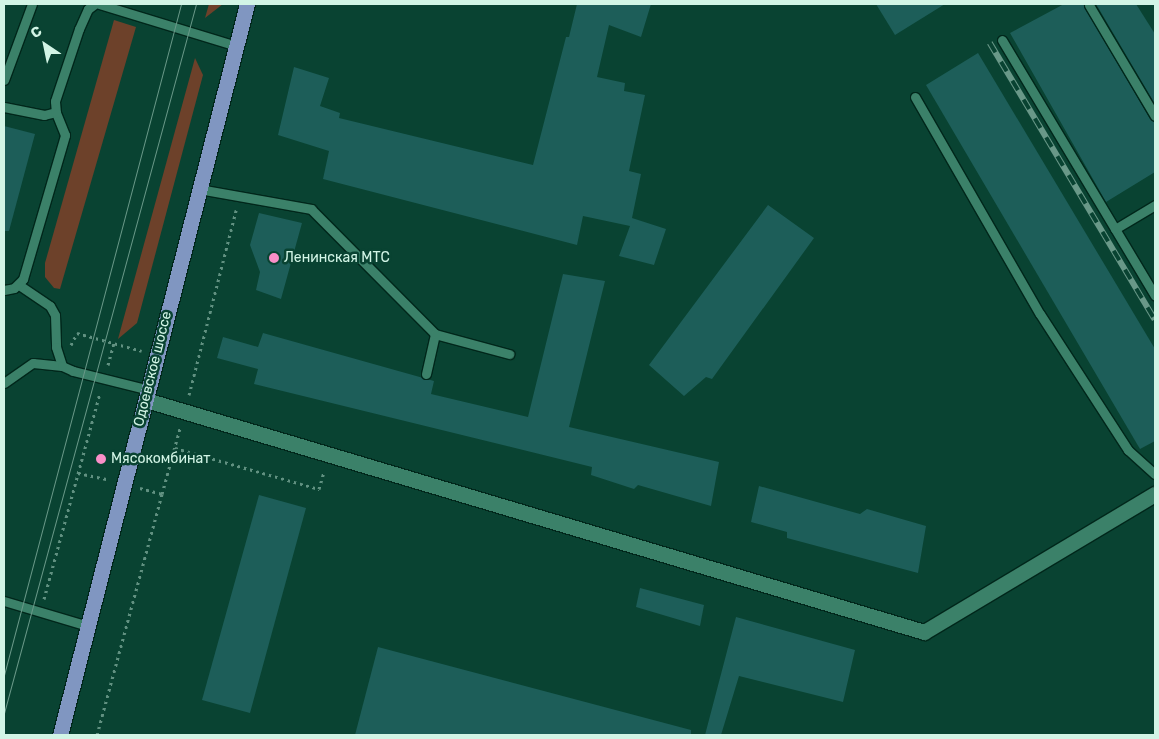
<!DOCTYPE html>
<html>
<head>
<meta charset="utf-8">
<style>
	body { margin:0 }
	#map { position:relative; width:1159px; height:739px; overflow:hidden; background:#094332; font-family:Rubik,sans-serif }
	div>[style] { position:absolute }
	.green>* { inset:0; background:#6d412a }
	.building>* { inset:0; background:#1d5e59 }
	.path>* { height:3px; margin-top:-1.5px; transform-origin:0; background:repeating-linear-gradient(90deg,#619181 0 2.5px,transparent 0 6.5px) }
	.roads { filter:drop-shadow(1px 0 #01271b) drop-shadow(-1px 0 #01271b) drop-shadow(0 1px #01271b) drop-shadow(0 -1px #01271b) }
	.lane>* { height:9px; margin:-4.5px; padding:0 4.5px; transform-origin:4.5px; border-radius:4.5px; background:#3b8169 }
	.street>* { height:15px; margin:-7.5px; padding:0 7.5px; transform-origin:7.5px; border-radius:7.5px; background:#3b8169 }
	.primary>* { height:15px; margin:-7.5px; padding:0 7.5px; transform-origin:7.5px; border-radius:7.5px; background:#8096c1 }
	.tram>* { height:1px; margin:-0.5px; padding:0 0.5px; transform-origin:0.5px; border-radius:0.5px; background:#699888 }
	.rail>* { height:5.5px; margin-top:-2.75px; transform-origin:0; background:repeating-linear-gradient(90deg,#094332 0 11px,#699888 0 22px); box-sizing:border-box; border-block:1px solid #699888 }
	.dots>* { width:14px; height:14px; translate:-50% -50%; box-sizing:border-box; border:2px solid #094332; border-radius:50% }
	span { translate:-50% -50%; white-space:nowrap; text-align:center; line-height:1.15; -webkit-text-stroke:5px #094332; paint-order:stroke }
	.poi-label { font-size:14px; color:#d2f5e6 }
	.left { translate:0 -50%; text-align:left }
	.street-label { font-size:14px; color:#d2f5e6 }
	.frame { position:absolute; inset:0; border:5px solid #d2f5e6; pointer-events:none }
	.north { position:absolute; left:20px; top:20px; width:50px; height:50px; -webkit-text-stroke:4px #094332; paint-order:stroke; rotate:326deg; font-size:14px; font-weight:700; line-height:20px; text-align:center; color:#d2f5e6 }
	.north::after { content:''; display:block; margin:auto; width:18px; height:22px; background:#d2f5e6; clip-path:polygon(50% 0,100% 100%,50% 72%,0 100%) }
</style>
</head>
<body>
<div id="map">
	<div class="green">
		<i style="clip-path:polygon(209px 4px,223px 4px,205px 18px)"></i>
		<i style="clip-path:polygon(114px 20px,136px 27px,60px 289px,54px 288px,45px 277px,45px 263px)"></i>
		<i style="clip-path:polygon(195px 58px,203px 75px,137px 323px,118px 339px)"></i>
	</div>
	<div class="building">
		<i style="clip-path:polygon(577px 4px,651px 4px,641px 37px,609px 25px,597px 77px,625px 83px,624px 91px,645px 95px,629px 171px,641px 174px,632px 218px,666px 229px,654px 265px,619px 256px,630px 226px,583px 216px,577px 245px,323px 179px,329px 151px,278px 135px,294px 67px,329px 78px,320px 106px,340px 113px,339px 118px,533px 165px,566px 37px,569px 37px)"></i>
		<i style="clip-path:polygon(876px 4px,945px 4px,895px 35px)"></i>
		<i style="clip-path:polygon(1064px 4px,1083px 4px,1150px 119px,1155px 122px,1155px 172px,1106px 202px,1010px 33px)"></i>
		<i style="clip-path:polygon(1096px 4px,1136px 4px,1155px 34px,1155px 104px)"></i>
		<i style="clip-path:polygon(978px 53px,1155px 349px,1155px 441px,1140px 449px,926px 85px)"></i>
		<i style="clip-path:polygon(4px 126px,35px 134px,9px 231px,4px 231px)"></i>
		<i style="clip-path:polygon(768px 205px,814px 238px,712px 379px,706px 377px,684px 396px,649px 365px)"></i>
		<i style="clip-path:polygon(259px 213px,302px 223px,281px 299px,256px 290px,260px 272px,250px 245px)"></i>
		<i style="clip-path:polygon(563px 274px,605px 281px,569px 427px,719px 462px,711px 506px,638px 485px,634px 489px,591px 475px,592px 467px,254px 384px,258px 369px,217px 358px,223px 337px,258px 347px,263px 333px,434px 381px,431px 394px,528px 417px)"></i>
		<i style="clip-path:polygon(759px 486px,860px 514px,867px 509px,926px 526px,918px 573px,787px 538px,787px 532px,751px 522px)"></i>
		<i style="clip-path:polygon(259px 495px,306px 508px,250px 713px,202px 700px)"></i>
		<i style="clip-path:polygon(640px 588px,704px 605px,700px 626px,636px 607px)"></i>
		<i style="clip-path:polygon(736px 617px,855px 650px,843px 702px,739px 676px,721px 735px,705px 735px)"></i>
		<i style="clip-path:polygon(378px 647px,691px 730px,691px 735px,355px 735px)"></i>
	</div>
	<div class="path">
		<i style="left:71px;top:345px;width:13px;rotate:-63deg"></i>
		<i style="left:77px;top:333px;width:67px;rotate:15.5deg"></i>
		<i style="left:108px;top:365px;width:23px;rotate:-75deg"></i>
		<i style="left:189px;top:395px;width:191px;rotate:-75.7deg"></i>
		<i style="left:175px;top:448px;width:150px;rotate:15.9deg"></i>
		<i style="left:319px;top:489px;width:18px;rotate:-74deg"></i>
		<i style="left:78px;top:473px;width:30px;rotate:12deg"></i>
		<i style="left:140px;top:488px;width:23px;rotate:15deg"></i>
		<i style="left:162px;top:494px;width:68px;rotate:-74.7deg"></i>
		<i style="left:44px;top:599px;width:213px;rotate:-74.8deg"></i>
		<i style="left:97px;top:735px;width:250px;rotate:-74.9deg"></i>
	</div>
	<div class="roads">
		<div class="lane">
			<i style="left:99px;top:4px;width:143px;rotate:17deg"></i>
			<i style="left:1089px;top:5px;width:129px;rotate:59.3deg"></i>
			<i style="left:1002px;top:40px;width:298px;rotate:59.1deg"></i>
			<i style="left:4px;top:80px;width:81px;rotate:-69.8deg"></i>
			<i style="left:915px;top:97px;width:250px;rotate:60.1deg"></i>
			<i style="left:1040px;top:314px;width:162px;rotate:57.1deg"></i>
			<i style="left:1128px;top:450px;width:36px;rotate:42deg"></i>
			<i style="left:4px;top:107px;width:41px;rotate:11.3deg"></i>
			<i style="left:44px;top:115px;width:12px;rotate:-14deg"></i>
			<i style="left:199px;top:189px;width:114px;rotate:10.1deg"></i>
			<i style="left:311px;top:209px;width:176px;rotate:45.2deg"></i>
			<i style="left:435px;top:334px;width:41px;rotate:102.7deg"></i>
			<i style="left:1115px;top:229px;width:47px;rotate:-31deg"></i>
			<i style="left:19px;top:285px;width:37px;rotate:34deg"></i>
			<i style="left:50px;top:306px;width:10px;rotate:61deg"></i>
			<i style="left:55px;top:315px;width:32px;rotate:88deg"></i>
			<i style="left:56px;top:347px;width:20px;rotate:72deg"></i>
			<i style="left:4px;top:290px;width:10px;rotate:-11deg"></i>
			<i style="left:14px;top:288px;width:13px;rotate:-45deg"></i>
			<i style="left:23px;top:279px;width:150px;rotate:-73.7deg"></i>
			<i style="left:65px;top:135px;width:24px;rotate:-112deg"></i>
			<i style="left:56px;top:113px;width:12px;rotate:-95deg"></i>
			<i style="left:55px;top:101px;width:76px;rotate:-71.6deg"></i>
			<i style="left:79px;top:29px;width:22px;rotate:-66deg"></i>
			<i style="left:88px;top:9px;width:9px;rotate:-36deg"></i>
			<i style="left:435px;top:334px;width:77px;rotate:15.1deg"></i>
			<i style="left:4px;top:383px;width:35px;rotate:-35deg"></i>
			<i style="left:33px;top:363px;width:29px;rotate:6deg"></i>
			<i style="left:62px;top:366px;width:12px;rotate:24deg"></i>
			<i style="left:73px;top:371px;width:78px;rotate:14deg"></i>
			<i style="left:4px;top:601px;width:88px;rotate:16.6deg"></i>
		</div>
		<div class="street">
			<i style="left:146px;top:400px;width:812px;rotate:16.6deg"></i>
			<i style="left:924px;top:632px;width:269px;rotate:-30.9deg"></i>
		</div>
		<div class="primary">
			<i style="left:60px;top:735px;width:755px;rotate:-75.65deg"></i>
		</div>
	</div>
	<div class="tram">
		<i style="left:4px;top:675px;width:694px;rotate:-75.22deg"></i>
		<i style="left:4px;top:713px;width:735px;rotate:-74.85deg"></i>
	</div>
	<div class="rail">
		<i style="left:990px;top:43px;width:322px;rotate:59.2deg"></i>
	</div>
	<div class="dots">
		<i style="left:274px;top:258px;background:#fa8fc8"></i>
		<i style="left:101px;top:459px;background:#fa8fc8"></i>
	</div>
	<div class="poi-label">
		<span class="left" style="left:284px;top:258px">Ленинская МТС</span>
		<span class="left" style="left:111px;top:459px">Мясокомбинат</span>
	</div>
	<div class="street-label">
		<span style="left:153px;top:369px;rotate:-76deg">Одоевское шоссе</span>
	</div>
	<div class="frame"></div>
	<div class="north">С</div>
</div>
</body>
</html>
